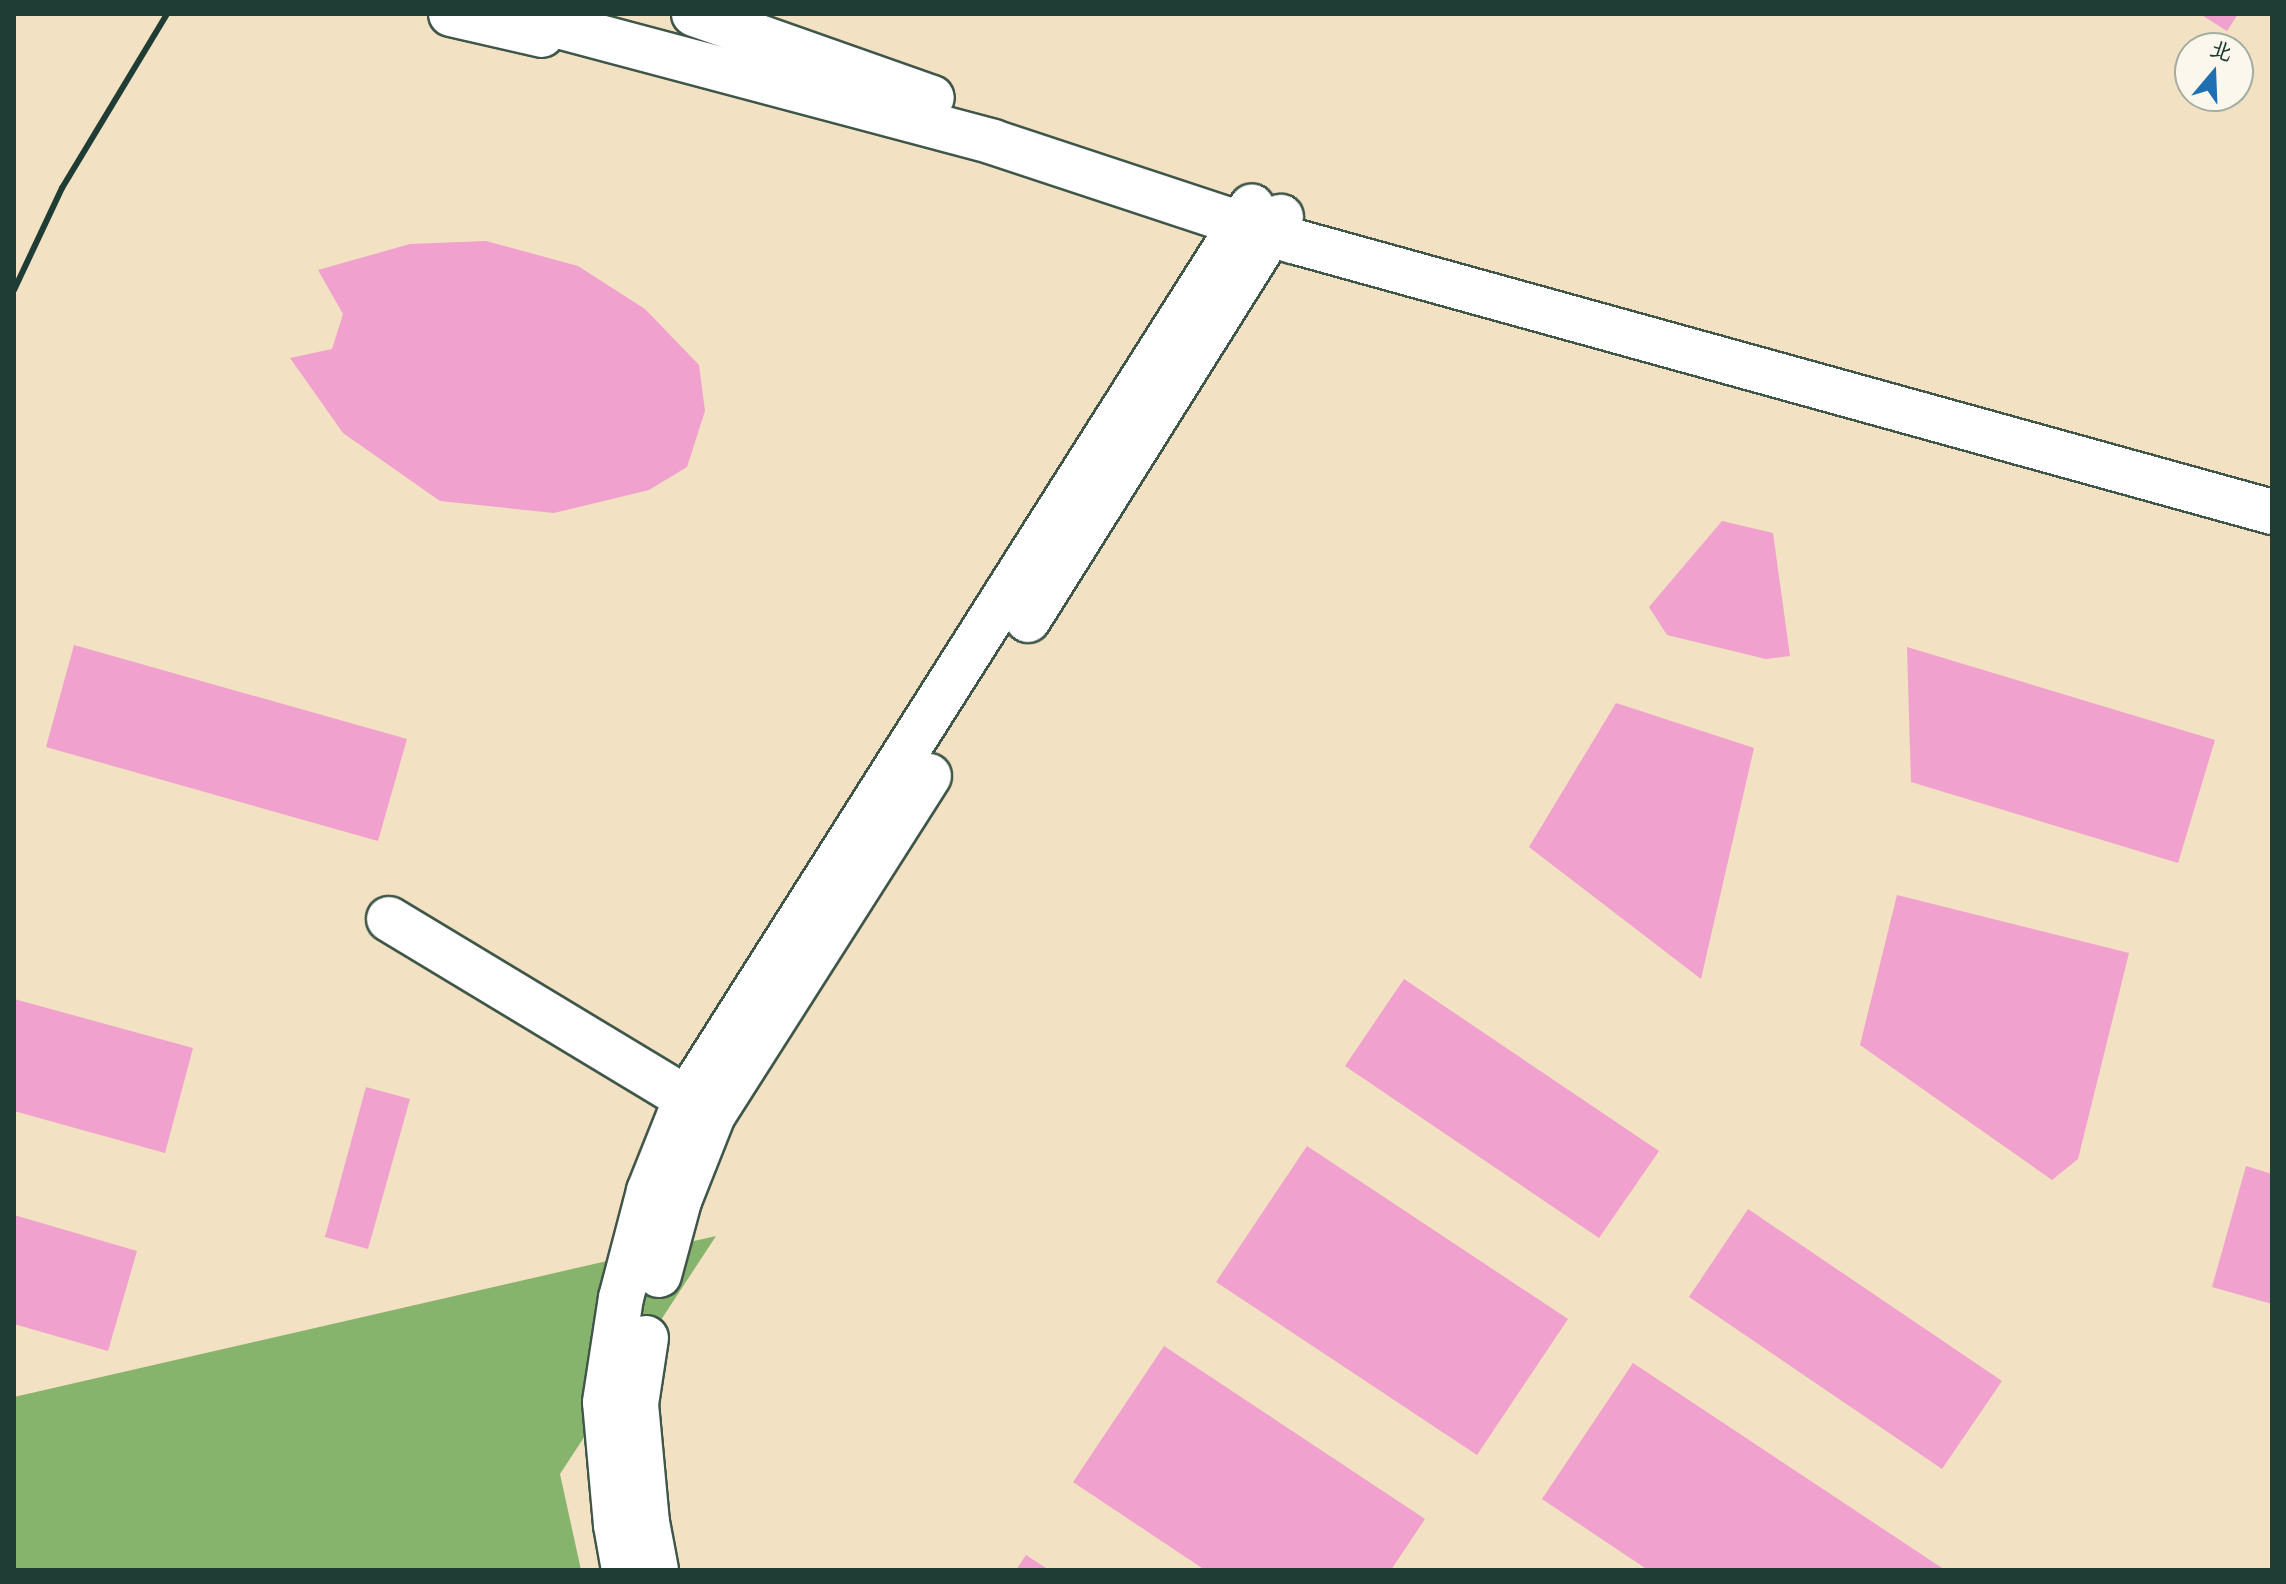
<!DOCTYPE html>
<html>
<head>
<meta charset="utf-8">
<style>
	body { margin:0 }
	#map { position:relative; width:2286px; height:1584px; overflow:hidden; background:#f2e1c3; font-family:Sriracha,"LXGW WenKai TC",sans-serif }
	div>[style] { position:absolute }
	.forest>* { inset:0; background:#87b46c }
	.building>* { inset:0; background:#f0a1cd }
	.roads { filter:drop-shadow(2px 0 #3f5649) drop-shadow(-2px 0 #3f5649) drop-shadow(0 2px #3f5649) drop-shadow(0 -2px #3f5649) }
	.minor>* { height:44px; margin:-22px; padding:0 22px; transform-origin:22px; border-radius:22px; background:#fff }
	.rail>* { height:6px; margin:-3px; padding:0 3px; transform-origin:3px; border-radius:3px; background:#1f3d34 }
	span { translate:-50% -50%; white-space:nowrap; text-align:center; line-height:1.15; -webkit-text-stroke:6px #fbf7ec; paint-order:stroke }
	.frame { position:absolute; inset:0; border:16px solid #1f3d34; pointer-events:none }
	.north { position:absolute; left:2174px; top:32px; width:80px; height:80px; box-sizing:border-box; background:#fbf7ec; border:2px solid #a3ada2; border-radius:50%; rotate:19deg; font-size:22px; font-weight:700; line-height:32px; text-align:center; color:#1f3d34 }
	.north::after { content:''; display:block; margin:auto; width:28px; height:36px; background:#1f6fb2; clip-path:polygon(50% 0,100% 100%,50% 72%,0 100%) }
</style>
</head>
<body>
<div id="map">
	<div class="forest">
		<i style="clip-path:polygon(716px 1236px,560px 1474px,581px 1570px,14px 1570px,14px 1397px)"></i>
	</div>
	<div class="building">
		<i style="clip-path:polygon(2200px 14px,2238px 14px,2227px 31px)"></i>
		<i style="clip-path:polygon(486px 241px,578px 266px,645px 309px,699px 365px,705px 411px,687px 467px,649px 490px,554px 513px,440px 501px,343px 433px,290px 358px,332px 349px,343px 314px,318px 270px,410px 244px)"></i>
		<i style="clip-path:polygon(1722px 521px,1773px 533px,1790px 656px,1766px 659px,1667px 635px,1649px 607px)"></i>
		<i style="clip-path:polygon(74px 645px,407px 739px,378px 841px,46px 747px)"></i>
		<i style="clip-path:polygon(1907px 647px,2215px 740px,2178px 863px,1911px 782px)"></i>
		<i style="clip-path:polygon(1616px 703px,1754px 748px,1701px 979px,1529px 847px)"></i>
		<i style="clip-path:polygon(1897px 895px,2129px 953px,2078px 1159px,2052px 1180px,1860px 1045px)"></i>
		<i style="clip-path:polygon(1404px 979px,1659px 1151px,1599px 1238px,1345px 1066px)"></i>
		<i style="clip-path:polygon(14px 999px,193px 1048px,165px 1153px,14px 1111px)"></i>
		<i style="clip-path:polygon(366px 1087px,410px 1099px,368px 1249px,325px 1237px)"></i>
		<i style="clip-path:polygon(1307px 1146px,1568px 1319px,1477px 1455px,1216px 1282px)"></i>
		<i style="clip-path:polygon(2246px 1166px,2272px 1174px,2272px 1304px,2212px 1287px)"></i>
		<i style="clip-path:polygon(1748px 1209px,2002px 1381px,1942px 1469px,1689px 1297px)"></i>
		<i style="clip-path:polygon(14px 1215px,137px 1251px,108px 1351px,14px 1324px)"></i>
		<i style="clip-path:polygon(1164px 1346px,1425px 1519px,1391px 1570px,1205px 1570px,1073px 1482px)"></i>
		<i style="clip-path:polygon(1633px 1363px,1945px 1570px,1648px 1570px,1542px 1499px)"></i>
		<i style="clip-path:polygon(1026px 1555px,1049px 1570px,1016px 1570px)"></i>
	</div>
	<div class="roads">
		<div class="minor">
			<i style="left:451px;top:14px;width:93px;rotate:13deg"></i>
			<i style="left:513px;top:14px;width:497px;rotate:14.9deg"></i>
			<i style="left:993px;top:142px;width:316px;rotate:18.3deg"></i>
			<i style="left:1293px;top:241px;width:1016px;rotate:15.47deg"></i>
			<i style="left:694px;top:14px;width:252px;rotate:19.4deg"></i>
			<i style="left:1028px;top:620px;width:476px;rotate:-57.9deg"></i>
			<i style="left:389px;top:919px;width:377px;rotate:31.1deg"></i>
			<i style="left:659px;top:1275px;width:77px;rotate:-74.9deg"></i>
			<i style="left:679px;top:1201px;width:92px;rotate:-68.4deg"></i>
			<i style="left:713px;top:1115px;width:402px;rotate:-57.5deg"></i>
			<i style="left:646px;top:1338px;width:67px;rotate:98.6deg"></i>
			<i style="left:636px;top:1404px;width:119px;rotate:84.7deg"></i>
			<i style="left:647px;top:1522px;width:49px;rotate:79.4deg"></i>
			<i style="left:624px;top:1570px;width:46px;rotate:-100.1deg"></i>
			<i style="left:616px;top:1525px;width:123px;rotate:-95.1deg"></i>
			<i style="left:605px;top:1402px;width:105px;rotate:-81.3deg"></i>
			<i style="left:621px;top:1298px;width:111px;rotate:-75.3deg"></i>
			<i style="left:649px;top:1191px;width:97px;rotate:-68.2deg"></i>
			<i style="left:685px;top:1101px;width:1059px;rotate:-57.64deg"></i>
		</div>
	</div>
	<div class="rail">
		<i style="left:14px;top:290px;width:113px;rotate:-64.8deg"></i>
		<i style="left:62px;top:188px;width:203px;rotate:-58.9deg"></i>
	</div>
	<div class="frame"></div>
	<div class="north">北</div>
</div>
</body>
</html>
